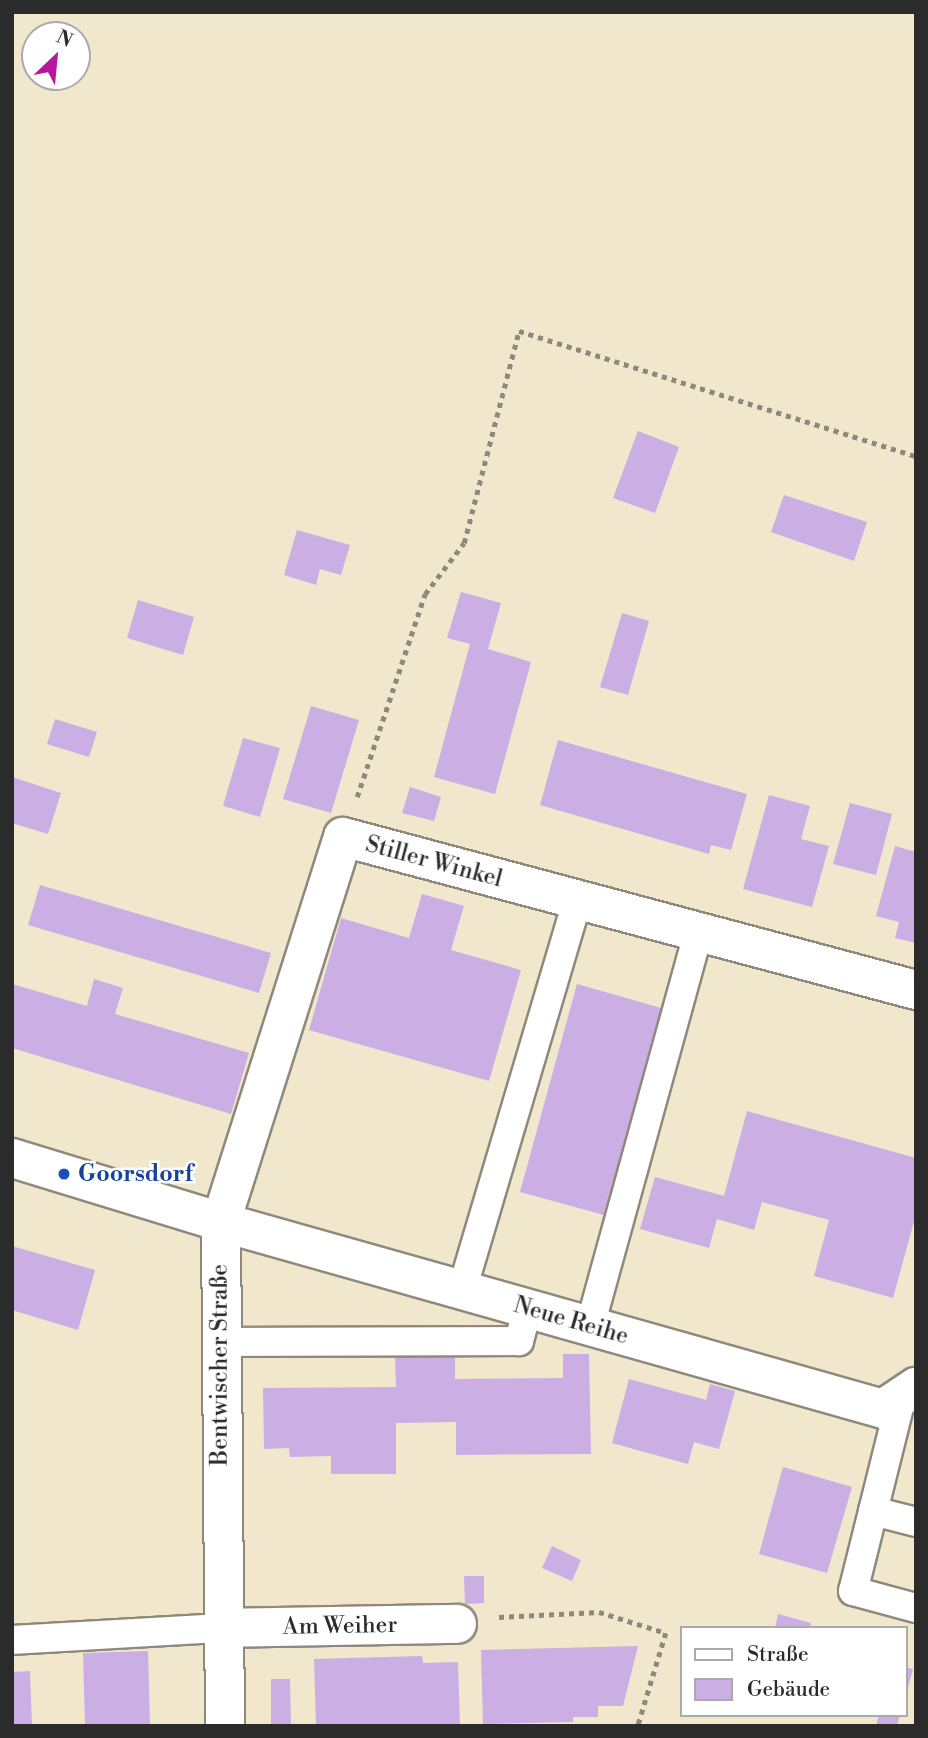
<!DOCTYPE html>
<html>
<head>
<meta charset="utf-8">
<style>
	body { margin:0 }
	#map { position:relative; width:928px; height:1738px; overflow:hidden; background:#f0e7cd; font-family:"Libre Bodoni",serif }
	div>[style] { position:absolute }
	.building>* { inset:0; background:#caaee4 }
	.path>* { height:4.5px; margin-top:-2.25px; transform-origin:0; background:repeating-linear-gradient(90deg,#8e897c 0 5px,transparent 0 10px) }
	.roads { filter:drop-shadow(2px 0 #8e897c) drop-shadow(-2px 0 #8e897c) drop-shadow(0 2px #8e897c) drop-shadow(0 -2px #8e897c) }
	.service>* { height:28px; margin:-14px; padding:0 14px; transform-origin:14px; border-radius:14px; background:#fff }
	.minor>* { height:38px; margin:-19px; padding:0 19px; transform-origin:19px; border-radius:19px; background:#fff }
	.dots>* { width:19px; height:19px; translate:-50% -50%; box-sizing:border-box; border:4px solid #fff; border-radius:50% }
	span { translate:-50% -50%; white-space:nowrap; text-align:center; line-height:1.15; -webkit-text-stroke:5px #fff; paint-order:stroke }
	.street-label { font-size:23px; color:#2b2b2b }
	.transit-label { font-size:23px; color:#164399; font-weight:700 }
	.left { translate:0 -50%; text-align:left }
	.frame { position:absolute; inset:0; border:14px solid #2b2b2b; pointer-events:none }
	.legend { position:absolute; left:680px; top:1626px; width:228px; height:91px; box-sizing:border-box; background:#fff; border:2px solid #aaa; margin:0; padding:9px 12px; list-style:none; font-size:21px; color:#2b2b2b }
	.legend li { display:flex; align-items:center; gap:14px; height:35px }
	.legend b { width:35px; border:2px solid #aaa }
	.north { position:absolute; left:21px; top:21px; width:70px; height:70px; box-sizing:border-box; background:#fff; border:2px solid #aaa; border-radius:50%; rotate:26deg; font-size:19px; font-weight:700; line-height:28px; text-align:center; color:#2b2b2b }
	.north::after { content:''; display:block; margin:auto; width:24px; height:32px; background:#b5179e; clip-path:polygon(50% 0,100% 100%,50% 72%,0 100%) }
</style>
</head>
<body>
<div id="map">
	<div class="building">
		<i style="clip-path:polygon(638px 431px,679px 447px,655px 513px,613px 498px)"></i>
		<i style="clip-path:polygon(784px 495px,867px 522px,854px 561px,771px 532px)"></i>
		<i style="clip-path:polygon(297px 530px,350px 545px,341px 575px,320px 569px,316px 585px,284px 575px)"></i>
		<i style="clip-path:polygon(461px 592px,501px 603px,488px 649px,531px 662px,495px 794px,434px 777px,470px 644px,447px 638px)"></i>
		<i style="clip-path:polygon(138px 600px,194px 617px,183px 655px,127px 638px)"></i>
		<i style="clip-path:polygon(622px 613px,649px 621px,628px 695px,600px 687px)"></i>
		<i style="clip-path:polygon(311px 706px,359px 720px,331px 813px,283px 799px)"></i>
		<i style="clip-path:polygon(55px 719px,97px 732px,89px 757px,47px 744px)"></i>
		<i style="clip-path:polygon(243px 738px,280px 748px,260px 817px,223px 806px)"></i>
		<i style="clip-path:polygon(558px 740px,747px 794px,731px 850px,711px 845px,709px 854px,540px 805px)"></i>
		<i style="clip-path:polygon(12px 777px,61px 793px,48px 834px,12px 823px)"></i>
		<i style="clip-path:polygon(410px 787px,441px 797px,434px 821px,402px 813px)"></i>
		<i style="clip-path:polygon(769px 795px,810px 806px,801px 839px,829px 846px,812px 907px,743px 889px)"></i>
		<i style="clip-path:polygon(850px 803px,892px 814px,876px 875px,833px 864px)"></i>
		<i style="clip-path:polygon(895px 846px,916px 852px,916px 943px,895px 938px,899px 922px,876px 916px)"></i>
		<i style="clip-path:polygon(40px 885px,271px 953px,259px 993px,28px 925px)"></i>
		<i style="clip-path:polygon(422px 894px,464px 906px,451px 950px,521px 970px,489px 1081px,309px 1030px,341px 918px,409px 938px)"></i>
		<i style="clip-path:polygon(94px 979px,123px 988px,115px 1014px,249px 1053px,231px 1114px,12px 1048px,12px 984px,87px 1006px)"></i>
		<i style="clip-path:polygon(577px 984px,661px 1008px,604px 1215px,520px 1192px)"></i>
		<i style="clip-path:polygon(747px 1111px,916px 1158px,916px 1214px,893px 1298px,814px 1276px,829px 1220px,762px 1202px,754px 1230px,717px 1219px,709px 1248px,640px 1229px,655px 1177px,724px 1196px)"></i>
		<i style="clip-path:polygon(12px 1246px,95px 1270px,78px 1330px,12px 1310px)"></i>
		<i style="clip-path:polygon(455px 1354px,455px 1379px,563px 1378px,563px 1354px,589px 1354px,591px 1454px,456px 1455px,456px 1422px,396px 1423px,396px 1474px,331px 1474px,331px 1456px,290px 1457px,289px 1448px,264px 1449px,263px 1388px,396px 1387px,395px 1355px)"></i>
		<i style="clip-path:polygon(629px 1379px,706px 1400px,710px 1384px,735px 1391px,719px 1449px,694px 1442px,688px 1464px,612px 1443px)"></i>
		<i style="clip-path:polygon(783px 1467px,852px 1487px,827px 1573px,759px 1554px)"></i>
		<i style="clip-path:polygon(552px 1546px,581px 1560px,572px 1581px,542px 1568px)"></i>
		<i style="clip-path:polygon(464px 1576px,484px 1576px,484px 1603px,465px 1604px)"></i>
		<i style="clip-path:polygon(778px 1614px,811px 1623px,810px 1628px,775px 1628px)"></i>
		<i style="clip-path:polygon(638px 1646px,623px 1706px,598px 1706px,598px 1717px,573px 1717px,573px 1722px,483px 1724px,481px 1650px)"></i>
		<i style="clip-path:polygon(148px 1651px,150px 1726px,85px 1726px,83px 1653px)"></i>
		<i style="clip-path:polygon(422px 1656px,423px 1663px,458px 1662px,460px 1726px,316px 1726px,314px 1659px)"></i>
		<i style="clip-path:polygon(905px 1667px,913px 1669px,906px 1695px,905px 1695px)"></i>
		<i style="clip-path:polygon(30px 1671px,32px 1726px,12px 1726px,12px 1672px)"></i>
		<i style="clip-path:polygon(271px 1679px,290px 1679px,291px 1726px,271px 1726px)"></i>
		<i style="clip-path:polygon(879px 1715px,900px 1715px,897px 1726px,876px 1726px)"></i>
	</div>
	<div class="path">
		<i style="left:357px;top:797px;width:214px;rotate:-71.5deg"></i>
		<i style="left:425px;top:594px;width:64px;rotate:-52.6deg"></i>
		<i style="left:464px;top:543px;width:219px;rotate:-75.5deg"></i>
		<i style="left:519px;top:331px;width:416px;rotate:17.5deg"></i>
		<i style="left:499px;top:1617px;width:100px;rotate:-2.9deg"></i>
		<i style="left:599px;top:1612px;width:70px;rotate:17.4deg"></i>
		<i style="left:666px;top:1633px;width:97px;rotate:106.8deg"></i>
	</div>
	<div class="roads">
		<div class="service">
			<i style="left:462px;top:1290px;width:406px;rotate:-73.5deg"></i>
			<i style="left:590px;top:1326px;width:408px;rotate:-74.6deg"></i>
			<i style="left:220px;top:1342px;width:299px;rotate:-0.2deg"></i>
			<i style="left:519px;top:1341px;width:34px;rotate:-75deg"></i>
			<i style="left:901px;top:1399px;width:198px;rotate:104deg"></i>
			<i style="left:853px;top:1591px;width:65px;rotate:15.1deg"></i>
			<i style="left:873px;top:1511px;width:44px;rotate:14.3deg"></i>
			<i style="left:12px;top:1640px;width:210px;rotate:-3.3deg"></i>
		</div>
		<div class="minor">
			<i style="left:916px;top:990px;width:593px;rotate:-165.05deg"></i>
			<i style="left:343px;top:837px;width:404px;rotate:107.6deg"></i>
			<i style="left:221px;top:1222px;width:688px;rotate:15.77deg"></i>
			<i style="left:883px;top:1409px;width:40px;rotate:-34deg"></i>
			<i style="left:12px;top:1158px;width:219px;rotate:17deg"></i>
			<i style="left:221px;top:1222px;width:504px;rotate:89.55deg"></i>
			<i style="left:222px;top:1628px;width:235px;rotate:-1deg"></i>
		</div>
	</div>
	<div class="dots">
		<i style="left:64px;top:1174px;background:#1a4fb4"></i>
	</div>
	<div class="street-label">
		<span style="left:434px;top:862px;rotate:15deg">Stiller Winkel</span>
		<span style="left:571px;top:1321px;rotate:16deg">Neue Reihe</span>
		<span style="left:220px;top:1365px;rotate:-90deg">Bentwischer Straße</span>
		<span style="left:340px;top:1626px;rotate:-1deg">Am Weiher</span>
	</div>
	<div class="transit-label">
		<span class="left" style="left:78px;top:1174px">Goorsdorf</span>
	</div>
	<div class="frame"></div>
	<ul class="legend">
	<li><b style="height:9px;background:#fff"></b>Straße</li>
	<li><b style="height:19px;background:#caaee4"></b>Gebäude</li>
	</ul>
	<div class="north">N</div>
</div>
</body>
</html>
